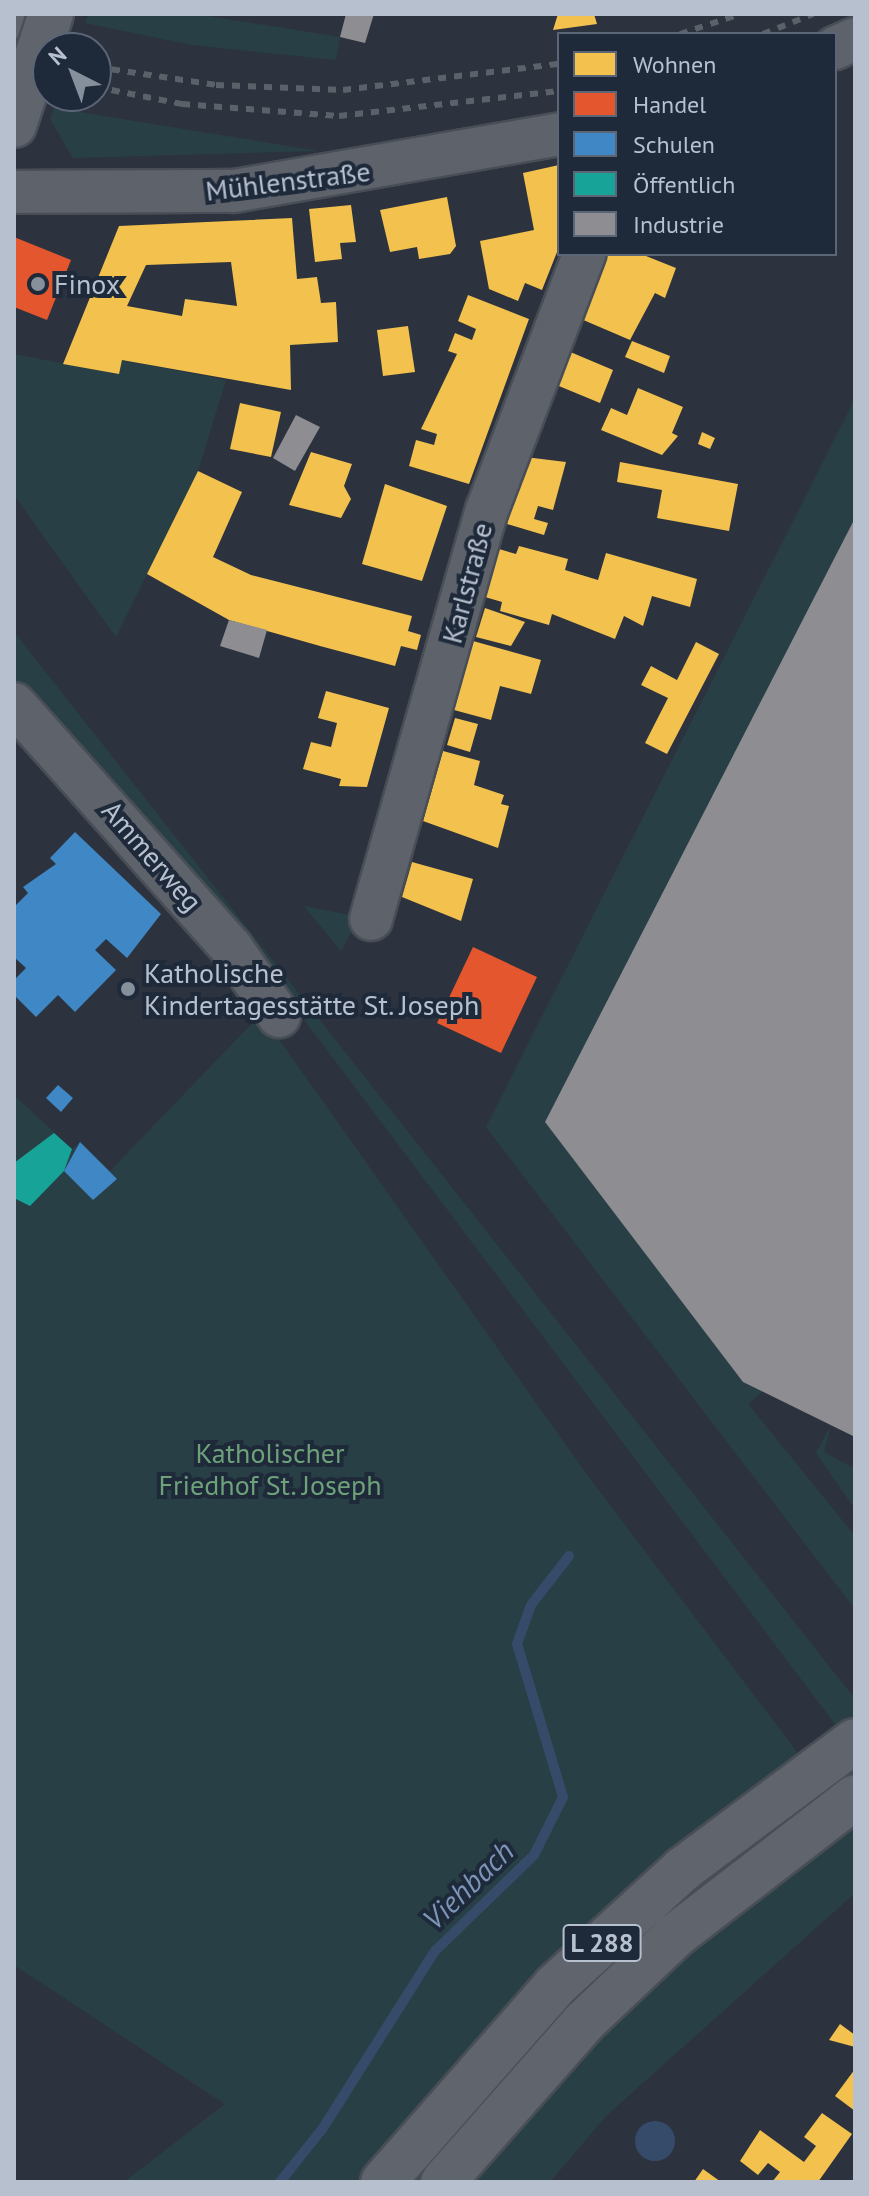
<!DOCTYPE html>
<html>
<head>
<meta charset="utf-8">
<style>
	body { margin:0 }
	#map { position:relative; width:869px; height:2196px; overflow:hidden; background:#2c333e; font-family:"PT Sans",sans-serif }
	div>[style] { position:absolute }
	.green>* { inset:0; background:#284045 }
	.water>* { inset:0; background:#364b69 }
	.round { border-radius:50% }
	.homes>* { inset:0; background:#f2c14e }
	.shops>* { inset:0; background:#e4572e }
	.schools>* { inset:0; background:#3f88c5 }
	.public>* { inset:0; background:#17a398 }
	.industry>* { inset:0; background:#8d8d92 }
	.stream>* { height:10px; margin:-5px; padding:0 5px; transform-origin:5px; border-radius:5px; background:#364b69 }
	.roads { filter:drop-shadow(2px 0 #494e56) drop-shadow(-2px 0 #494e56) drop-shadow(0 2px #494e56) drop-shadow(0 -2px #494e56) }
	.minor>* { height:42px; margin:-21px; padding:0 21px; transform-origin:21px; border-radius:21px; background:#5d626b }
	.major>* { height:44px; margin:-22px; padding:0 22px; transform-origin:22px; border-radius:22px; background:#60646c }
	.rail>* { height:6px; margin-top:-3px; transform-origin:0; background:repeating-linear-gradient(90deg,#5b6169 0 8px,transparent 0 16px) }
	.bridges { filter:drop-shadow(2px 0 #4a505a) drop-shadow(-2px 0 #4a505a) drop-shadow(0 2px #4a505a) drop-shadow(0 -2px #4a505a) }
	.major-bridge>* { height:44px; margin:-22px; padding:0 22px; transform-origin:22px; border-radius:22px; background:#60646c }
	.dots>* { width:22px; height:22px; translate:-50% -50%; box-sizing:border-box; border:4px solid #1e293a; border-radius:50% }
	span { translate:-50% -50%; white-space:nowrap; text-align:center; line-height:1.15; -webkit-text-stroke:8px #1e293a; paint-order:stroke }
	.shield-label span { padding:2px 6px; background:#1e293a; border:2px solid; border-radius:6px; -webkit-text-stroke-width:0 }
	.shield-label { font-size:26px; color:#b7c0ce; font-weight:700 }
	.street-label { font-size:28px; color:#b7c0ce }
	.poi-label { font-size:28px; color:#b7c0ce }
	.left { translate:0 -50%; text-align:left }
	.park-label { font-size:28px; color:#6da179 }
	.water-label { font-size:30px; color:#7c95b7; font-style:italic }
	.frame { position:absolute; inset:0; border:16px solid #b7c0ce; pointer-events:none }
	.legend { position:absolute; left:557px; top:32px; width:280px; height:224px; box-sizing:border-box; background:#1e293a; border:2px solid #5b6575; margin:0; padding:10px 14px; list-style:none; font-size:24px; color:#b7c0ce }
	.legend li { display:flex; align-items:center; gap:16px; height:40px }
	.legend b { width:40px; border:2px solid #5b6575 }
	.north { position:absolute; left:32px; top:32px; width:80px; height:80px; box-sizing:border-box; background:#1e293a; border:2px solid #5b6575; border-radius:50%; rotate:318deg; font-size:22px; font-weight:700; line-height:32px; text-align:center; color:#b7c0ce }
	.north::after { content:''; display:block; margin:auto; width:28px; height:36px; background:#868f9c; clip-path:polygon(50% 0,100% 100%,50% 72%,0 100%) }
</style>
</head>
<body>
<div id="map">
	<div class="green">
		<i style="clip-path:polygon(89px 14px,195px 14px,340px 37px,336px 60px,192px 45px,85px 23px)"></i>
		<i style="clip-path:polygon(54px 108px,319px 151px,73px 158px,50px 119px)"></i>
		<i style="clip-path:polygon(14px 354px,118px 374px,122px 360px,226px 380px,198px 471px,116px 637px,14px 495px)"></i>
		<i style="clip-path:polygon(855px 399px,855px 518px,545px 1122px,743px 1382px,763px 1391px,748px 1404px,855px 1536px,855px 1609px,486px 1127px)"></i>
		<i style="clip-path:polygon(14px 632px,855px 1699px,855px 1716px,838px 1728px,287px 997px,14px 686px)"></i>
		<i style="clip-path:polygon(304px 906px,359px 917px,341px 951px)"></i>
		<i style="clip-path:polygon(261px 1014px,585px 1472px,800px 1756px,480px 2039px,357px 2182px,124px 2182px,225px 2104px,14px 1965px,14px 1095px,72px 1149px,80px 1142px,110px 1171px)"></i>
		<i style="clip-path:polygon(831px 1425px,824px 1452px,855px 1469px,855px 1509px,816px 1453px)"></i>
		<i style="clip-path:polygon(855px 1817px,855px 1893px,605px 2117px,550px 2182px,470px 2182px,657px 1974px)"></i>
	</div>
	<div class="water">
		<i class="round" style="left:635px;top:2121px;width:40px;height:40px"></i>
	</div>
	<div class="homes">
		<i style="clip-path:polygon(558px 14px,594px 14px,597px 24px,553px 30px)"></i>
		<i style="clip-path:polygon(559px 165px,559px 247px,542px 290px,525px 283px,518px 301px,489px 289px,480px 241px,534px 230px,523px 173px)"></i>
		<i style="clip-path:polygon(447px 197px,456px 246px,450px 254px,419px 259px,417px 247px,390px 252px,380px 210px)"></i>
		<i style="clip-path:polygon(351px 205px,356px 242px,340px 243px,342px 259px,315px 262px,309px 209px)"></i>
		<i style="clip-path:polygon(evenodd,292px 218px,297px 279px,317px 277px,321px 303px,336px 302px,338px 342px,290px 345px,291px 390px,122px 360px,119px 374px,63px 364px,119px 226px,292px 218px,231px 262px,237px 306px,185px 299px,182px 316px,127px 306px,146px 265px,231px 262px)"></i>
		<i style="clip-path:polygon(608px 254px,641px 254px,676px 268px,665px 298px,655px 293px,630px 340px,581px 319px)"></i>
		<i style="clip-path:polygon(468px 295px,529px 319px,469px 484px,409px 466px,416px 440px,434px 445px,437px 434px,421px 429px,457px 354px,448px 351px,455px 333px,472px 340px,476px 329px,458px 321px)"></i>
		<i style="clip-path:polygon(408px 326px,415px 372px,383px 376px,377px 330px)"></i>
		<i style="clip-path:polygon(632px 341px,670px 356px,664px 373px,625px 357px)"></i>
		<i style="clip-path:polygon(568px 351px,613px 370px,600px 403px,554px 384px)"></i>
		<i style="clip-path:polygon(638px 388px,683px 407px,672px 433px,678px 436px,662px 455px,601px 430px,611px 408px,627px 415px)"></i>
		<i style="clip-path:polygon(240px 403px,281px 412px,271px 457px,230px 449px)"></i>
		<i style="clip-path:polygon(702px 432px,715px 438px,710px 449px,698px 444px)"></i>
		<i style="clip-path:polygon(311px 452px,352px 464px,344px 486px,351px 499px,341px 518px,289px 505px)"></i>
		<i style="clip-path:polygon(525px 457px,566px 462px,553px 510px,538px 506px,534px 519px,548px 523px,544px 535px,507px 524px)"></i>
		<i style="clip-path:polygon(620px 462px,738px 484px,729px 531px,657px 518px,662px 490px,617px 482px)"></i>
		<i style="clip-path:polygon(198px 471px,242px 492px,213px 557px,251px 575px,412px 616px,408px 631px,421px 635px,417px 650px,401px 646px,395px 666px,320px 646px,229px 620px,147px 574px)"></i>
		<i style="clip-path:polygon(385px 484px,447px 506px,422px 581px,362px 564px)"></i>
		<i style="clip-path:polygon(519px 546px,568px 559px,565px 570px,598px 580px,606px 553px,697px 579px,690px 607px,652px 596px,643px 626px,624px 616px,615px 639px,552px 614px,549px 625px,500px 611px,502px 602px,485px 597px,499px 549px,516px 554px)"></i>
		<i style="clip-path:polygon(485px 608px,525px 622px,511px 646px,476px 637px)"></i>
		<i style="clip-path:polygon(473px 641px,541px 660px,531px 694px,500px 686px,491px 720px,454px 710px)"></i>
		<i style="clip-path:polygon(696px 642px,719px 654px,667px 754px,645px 743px,668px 698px,641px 685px,651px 666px,677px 680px)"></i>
		<i style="clip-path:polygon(326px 691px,389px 708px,367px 787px,339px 786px,341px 779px,303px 769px,311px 742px,331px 747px,337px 723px,318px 718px)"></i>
		<i style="clip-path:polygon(455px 718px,478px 724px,470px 752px,447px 745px)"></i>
		<i style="clip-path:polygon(443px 751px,480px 761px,474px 785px,504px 795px,501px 804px,509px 806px,498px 848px,423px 821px)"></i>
		<i style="clip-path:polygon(412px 862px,473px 879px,461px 921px,402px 897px)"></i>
		<i style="clip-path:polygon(840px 2024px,855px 2035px,855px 2047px,829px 2040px)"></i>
		<i style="clip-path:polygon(855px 2069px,855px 2111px,835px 2096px)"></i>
		<i style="clip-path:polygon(822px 2113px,852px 2134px,818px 2182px,772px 2182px,780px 2172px,768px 2163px,758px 2175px,740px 2161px,760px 2130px,804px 2162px,816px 2146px,804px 2137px)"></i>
		<i style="clip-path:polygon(703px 2169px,721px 2182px,694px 2182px)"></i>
	</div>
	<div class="shops">
		<i style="clip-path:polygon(14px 237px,71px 260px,47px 320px,14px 307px)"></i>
		<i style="clip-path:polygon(473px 947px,537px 977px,501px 1053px,437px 1023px)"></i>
	</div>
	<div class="schools">
		<i style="clip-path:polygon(75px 832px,161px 914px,127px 958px,106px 939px,95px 950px,116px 970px,75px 1012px,58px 995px,36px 1017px,14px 995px,14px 980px,26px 968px,14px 957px,14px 907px,28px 893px,23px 887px,56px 864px,50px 858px)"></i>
		<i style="clip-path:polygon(58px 1085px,73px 1098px,61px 1112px,46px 1098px)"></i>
		<i style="clip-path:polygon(80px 1142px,117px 1179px,93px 1200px,64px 1171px)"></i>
	</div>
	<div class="public">
		<i style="clip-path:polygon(54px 1133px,72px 1149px,64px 1171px,30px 1206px,14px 1198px,14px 1163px)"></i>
	</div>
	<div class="industry">
		<i style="clip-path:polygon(346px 14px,374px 14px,365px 43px,340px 37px)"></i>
		<i style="clip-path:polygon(296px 415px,320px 427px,295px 471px,273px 458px)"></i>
		<i style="clip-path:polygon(855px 518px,855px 1437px,743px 1382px,545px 1122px)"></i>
		<i style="clip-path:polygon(229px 620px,267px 630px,259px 658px,220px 646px)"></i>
	</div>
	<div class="stream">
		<i style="left:280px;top:2182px;width:69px;rotate:-51.5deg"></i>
		<i style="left:323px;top:2128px;width:209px;rotate:-57.7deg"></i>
		<i style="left:435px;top:1951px;width:138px;rotate:-44.1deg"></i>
		<i style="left:534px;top:1855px;width:65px;rotate:-63.4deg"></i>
		<i style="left:563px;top:1797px;width:160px;rotate:-106.7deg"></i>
		<i style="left:517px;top:1644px;width:41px;rotate:-70.3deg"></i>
		<i style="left:531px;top:1605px;width:62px;rotate:-52.2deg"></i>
	</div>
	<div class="roads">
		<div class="minor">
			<i style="left:835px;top:48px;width:22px;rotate:-24deg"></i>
			<i style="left:14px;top:192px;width:220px;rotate:-0.3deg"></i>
			<i style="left:234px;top:191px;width:330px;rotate:-9.9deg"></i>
			<i style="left:14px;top:704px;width:328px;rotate:48.3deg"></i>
			<i style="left:232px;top:949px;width:82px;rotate:55deg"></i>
			<i style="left:371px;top:919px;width:425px;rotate:-74.2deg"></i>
			<i style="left:487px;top:510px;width:274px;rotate:-69.2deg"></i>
		</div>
		<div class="major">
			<i style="left:14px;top:16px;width:2px;rotate:-63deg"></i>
			<i style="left:383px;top:2182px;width:261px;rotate:-48.7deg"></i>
			<i style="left:555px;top:1986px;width:173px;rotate:-42.4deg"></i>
			<i style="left:683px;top:1869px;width:214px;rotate:-36.7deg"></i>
			<i style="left:443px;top:2182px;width:213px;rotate:-48.6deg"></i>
			<i style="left:584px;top:2022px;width:127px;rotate:-43.4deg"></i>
			<i style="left:676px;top:1935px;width:226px;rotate:-37.6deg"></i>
		</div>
	</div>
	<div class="rail">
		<i style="left:680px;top:34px;width:63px;rotate:-18.4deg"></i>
		<i style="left:763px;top:34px;width:54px;rotate:-21.8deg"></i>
		<i style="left:96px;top:67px;width:121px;rotate:8.5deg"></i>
		<i style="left:216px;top:85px;width:127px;rotate:2.3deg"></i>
		<i style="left:343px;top:90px;width:218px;rotate:-6.9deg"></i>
		<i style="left:96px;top:87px;width:88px;rotate:11.2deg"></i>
		<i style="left:182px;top:104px;width:157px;rotate:4.4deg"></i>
		<i style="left:339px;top:116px;width:221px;rotate:-6.5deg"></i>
	</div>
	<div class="bridges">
		<div class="major-bridge">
			<i style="left:14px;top:125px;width:117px;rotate:-71.6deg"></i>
		</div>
	</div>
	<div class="dots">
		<i style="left:38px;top:284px;background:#868f9c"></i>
		<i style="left:128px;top:989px;background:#868f9c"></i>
	</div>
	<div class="shield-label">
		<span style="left:602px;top:1943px">L 288</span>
	</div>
	<div class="street-label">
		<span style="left:288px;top:181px;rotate:-7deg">Mühlenstraße</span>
		<span style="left:467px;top:583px;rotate:-75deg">Karlstraße</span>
		<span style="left:152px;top:856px;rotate:49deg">Ammerweg</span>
	</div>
	<div class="poi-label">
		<span class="left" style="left:54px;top:284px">Finox</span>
		<span class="left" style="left:144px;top:989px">Katholische<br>Kindertagesstätte St. Joseph</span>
	</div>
	<div class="park-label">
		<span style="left:270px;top:1469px">Katholischer<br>Friedhof St. Joseph</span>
	</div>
	<div class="water-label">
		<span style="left:468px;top:1885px;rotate:-44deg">Viehbach</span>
	</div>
	<div class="frame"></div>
	<ul class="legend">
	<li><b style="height:22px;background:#f2c14e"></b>Wohnen</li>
	<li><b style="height:22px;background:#e4572e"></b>Handel</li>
	<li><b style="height:22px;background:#3f88c5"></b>Schulen</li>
	<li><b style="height:22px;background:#17a398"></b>Öffentlich</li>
	<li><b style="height:22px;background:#8d8d92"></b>Industrie</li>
	</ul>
	<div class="north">N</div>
</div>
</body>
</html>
